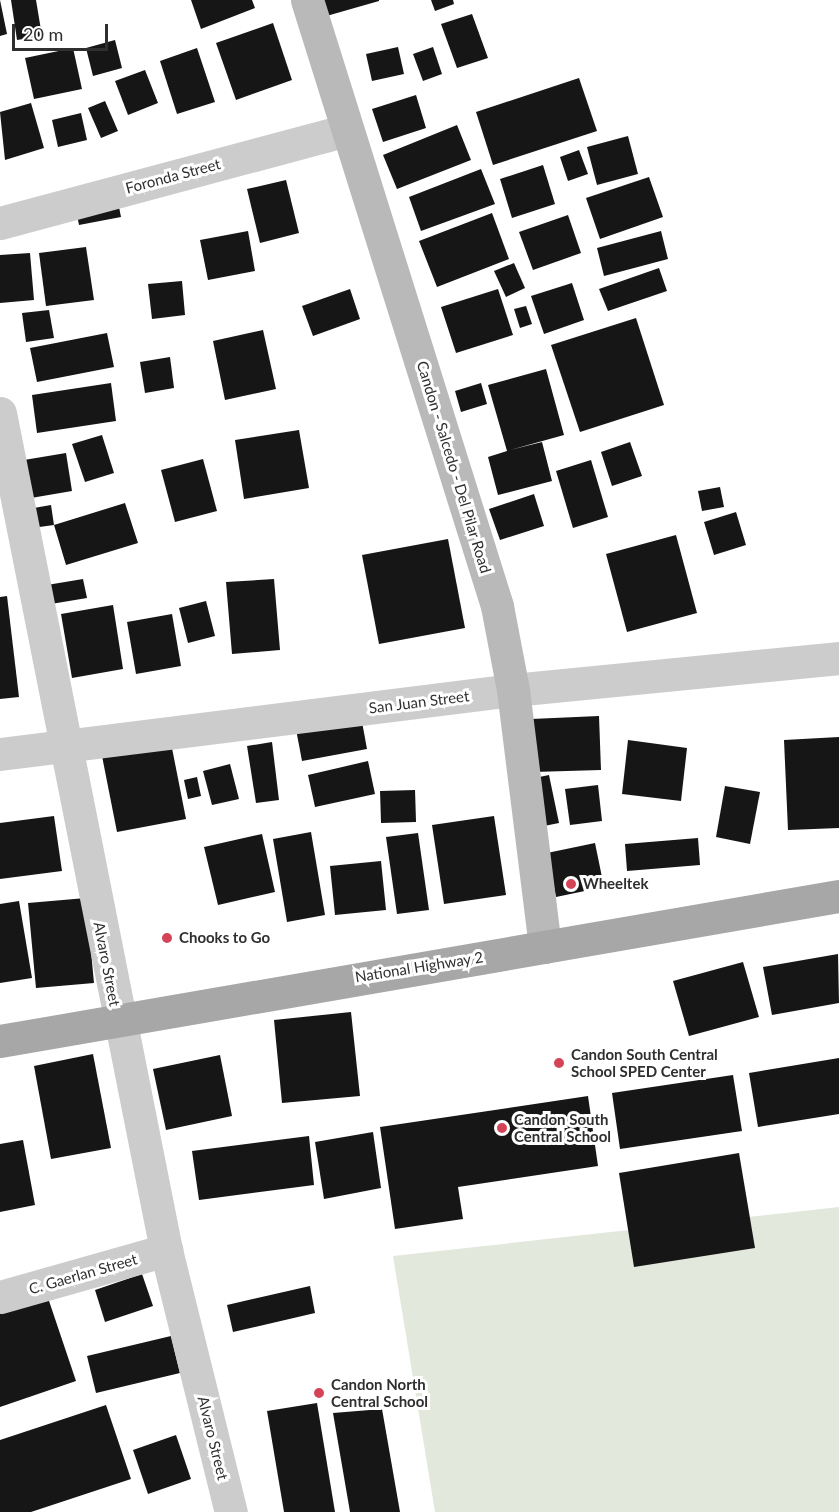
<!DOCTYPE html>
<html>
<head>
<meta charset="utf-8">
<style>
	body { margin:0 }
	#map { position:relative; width:839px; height:1512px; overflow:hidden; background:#fff; font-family:Lato,sans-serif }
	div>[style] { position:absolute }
	.green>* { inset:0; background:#e3e8dc }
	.building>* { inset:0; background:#161616 }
	.street>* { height:33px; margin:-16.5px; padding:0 16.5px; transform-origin:16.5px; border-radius:16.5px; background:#ccc }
	.secondary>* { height:33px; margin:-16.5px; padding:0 16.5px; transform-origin:16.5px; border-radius:16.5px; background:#b9b9b9 }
	.primary>* { height:33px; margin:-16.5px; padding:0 16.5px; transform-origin:16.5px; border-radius:16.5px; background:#a7a7a7 }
	.dots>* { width:16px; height:16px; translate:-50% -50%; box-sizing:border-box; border:3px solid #fff; border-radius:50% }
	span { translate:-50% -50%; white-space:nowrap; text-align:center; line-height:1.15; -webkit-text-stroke:6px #fff; paint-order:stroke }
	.street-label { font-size:15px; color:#2f2f2f }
	.poi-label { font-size:15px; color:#2f2f2f; font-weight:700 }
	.left { translate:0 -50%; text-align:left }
	.scale { position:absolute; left:12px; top:24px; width:96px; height:27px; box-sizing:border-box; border:3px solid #2f2f2f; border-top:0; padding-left:8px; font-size:18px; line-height:21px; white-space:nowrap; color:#2f2f2f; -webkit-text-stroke:4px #fff; paint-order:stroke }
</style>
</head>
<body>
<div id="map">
	<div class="green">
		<i style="clip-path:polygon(839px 1207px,839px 1512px,435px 1512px,393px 1256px)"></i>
	</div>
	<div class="building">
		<i style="clip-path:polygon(0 0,7px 34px,0 36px)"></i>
		<i style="clip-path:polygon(11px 0,36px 0,42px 36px,17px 40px)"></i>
		<i style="clip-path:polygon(191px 0,252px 0,255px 8px,201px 29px)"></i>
		<i style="clip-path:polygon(318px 0,379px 0,379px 1px,323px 17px)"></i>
		<i style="clip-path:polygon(431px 0,453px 0,454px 4px,435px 11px)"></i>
		<i style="clip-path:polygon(472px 14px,488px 58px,457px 68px,441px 24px)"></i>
		<i style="clip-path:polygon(273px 23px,292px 80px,236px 100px,216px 43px)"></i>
		<i style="clip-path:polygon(115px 40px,122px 68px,93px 76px,86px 48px)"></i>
		<i style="clip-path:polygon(398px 47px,404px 74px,372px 81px,366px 54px)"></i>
		<i style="clip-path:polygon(433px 47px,442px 74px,423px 81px,413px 54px)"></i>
		<i style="clip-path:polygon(73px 48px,82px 89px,34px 99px,25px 58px)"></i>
		<i style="clip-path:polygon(197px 48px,215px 102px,177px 114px,160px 61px)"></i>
		<i style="clip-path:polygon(145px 70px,158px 103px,128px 115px,115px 81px)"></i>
		<i style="clip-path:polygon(579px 78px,597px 131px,493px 165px,476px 112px)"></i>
		<i style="clip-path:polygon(416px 95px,426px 128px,383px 142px,372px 109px)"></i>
		<i style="clip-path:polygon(105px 101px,118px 131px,101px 138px,88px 108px)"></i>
		<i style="clip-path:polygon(31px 103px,44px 148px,5px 160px,0 112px)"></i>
		<i style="clip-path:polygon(81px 113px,87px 140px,58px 147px,52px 120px)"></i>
		<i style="clip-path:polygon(457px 125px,471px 160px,397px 189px,383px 155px)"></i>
		<i style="clip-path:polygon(628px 136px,638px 174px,597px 185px,587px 147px)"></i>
		<i style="clip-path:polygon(579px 150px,588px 174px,568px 181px,560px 157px)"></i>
		<i style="clip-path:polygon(543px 165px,555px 204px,512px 218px,500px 179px)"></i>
		<i style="clip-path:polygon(481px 169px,495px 204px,421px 231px,409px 197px)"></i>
		<i style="clip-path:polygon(649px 177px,663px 217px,600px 239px,586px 198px)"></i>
		<i style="clip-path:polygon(286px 180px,299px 233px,260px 243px,247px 189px)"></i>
		<i style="clip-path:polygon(117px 197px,121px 217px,79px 225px,75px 205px)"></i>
		<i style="clip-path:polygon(492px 213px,509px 259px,437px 287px,419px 241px)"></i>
		<i style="clip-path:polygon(568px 215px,581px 253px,533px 270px,519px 232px)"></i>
		<i style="clip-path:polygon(248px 231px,255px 271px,208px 280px,200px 240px)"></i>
		<i style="clip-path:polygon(661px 231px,668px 259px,604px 276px,597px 248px)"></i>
		<i style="clip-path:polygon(86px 247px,94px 300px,46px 306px,39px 253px)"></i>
		<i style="clip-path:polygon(30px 253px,34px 300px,0 303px,0 255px)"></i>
		<i style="clip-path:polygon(514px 263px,525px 288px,506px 297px,494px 271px)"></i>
		<i style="clip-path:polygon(659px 268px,667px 291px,608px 311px,599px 289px)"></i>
		<i style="clip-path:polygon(182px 281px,185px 315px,152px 319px,148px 284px)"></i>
		<i style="clip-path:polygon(572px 283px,584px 320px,544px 334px,531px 296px)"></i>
		<i style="clip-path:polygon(350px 289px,360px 319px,313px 336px,302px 306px)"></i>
		<i style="clip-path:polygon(498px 289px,513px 335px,456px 353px,441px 307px)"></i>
		<i style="clip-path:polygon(526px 306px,532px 324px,520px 328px,514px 309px)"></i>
		<i style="clip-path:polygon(49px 310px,54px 338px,26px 342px,22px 313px)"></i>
		<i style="clip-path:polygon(636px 318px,664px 405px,580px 432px,551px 345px)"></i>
		<i style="clip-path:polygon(263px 330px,276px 389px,225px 400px,213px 341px)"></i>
		<i style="clip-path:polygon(107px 333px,114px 367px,37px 382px,30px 348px)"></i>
		<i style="clip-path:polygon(170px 357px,174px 388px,145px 393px,140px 362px)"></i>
		<i style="clip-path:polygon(546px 369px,564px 435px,510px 450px,542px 442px,552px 481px,498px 495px,488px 457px,507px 451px,488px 385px)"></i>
		<i style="clip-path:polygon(111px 383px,116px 421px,37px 433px,32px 395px)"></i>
		<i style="clip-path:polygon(481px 383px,487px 404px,461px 412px,455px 391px)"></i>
		<i style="clip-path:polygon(299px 430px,309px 488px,244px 499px,235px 440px)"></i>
		<i style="clip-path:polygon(102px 435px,114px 473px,85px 482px,72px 444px)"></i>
		<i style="clip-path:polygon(630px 442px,642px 476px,612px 486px,601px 452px)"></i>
		<i style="clip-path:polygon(66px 453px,72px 491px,31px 498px,24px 460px)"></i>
		<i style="clip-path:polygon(203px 459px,217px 511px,175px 522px,161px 470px)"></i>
		<i style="clip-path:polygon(591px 460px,608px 517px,573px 528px,556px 471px)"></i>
		<i style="clip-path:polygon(720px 487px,724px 507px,702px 511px,698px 491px)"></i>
		<i style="clip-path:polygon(534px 494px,544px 526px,500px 540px,489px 509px)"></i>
		<i style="clip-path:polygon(125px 503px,138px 543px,66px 565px,54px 525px,32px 528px,28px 509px,51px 505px,54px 525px)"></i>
		<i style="clip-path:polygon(736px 512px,746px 545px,714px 555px,704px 522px)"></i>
		<i style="clip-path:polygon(676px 535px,697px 613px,627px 632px,606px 554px)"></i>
		<i style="clip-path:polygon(448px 539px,465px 628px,379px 644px,362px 555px)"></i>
		<i style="clip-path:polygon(83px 579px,87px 598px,51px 604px,47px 585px)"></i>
		<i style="clip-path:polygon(274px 579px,280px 650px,232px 654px,226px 582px)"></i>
		<i style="clip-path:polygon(7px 596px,19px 697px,0 699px,0 597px)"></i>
		<i style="clip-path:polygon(206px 601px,215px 636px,188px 643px,179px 608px)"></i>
		<i style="clip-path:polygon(113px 605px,123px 669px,72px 678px,61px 614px)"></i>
		<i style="clip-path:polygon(172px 614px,181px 666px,136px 674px,127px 622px)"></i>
		<i style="clip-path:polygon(360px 711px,367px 749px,302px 761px,295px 724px)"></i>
		<i style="clip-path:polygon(599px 716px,601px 770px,533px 772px,531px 719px)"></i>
		<i style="clip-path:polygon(839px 737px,839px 828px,788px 830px,784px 740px)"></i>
		<i style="clip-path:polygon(628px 740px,687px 748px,681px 801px,622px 794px)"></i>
		<i style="clip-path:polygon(272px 742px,279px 800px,256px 803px,247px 746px)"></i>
		<i style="clip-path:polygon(171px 743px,186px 819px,117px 832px,102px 756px)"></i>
		<i style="clip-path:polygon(368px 761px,375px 794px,315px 807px,308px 775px)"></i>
		<i style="clip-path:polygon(230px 764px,239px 799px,212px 805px,203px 771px)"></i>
		<i style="clip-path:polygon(549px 775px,559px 823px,534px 828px,525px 780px)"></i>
		<i style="clip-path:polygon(197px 777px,201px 796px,188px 799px,184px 780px)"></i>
		<i style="clip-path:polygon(598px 785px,602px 821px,570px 825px,565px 789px)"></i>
		<i style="clip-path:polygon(725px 786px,760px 792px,750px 844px,716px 837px)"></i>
		<i style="clip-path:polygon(415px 790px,416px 822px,381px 823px,380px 791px)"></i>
		<i style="clip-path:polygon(54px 816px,62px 871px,0 879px,0 823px)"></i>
		<i style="clip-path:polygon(494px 816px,506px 895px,444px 904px,432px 825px)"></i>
		<i style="clip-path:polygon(311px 832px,325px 915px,287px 922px,273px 839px)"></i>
		<i style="clip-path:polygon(418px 833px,429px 910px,397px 914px,386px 837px)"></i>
		<i style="clip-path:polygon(262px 834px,275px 892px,218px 905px,204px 847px)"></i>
		<i style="clip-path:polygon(698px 838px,700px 865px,627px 871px,625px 844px)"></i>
		<i style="clip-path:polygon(595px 843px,604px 887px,556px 897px,547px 853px)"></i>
		<i style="clip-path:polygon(381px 861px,386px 910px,335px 915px,330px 866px)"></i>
		<i style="clip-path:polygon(86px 898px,94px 983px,36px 988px,28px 903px)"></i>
		<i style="clip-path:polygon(19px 901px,32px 978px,0 983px,0 904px)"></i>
		<i style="clip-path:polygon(838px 954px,839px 1003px,772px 1015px,763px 967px)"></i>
		<i style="clip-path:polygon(743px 962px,759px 1017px,689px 1036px,673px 981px)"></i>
		<i style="clip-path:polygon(351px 1012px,360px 1096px,282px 1103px,274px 1020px)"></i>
		<i style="clip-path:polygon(93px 1054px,111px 1148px,51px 1159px,34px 1066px)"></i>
		<i style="clip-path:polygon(220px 1055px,232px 1116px,166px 1130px,153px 1069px)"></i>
		<i style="clip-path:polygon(839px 1058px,839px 1114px,758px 1127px,749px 1073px)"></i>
		<i style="clip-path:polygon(733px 1075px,742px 1131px,620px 1149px,612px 1093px)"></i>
		<i style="clip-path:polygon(588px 1096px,598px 1166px,458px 1187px,463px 1219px,395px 1229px,380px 1127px)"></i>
		<i style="clip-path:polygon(373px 1132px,381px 1188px,324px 1199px,315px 1142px)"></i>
		<i style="clip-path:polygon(309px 1136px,314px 1185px,199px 1200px,192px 1151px)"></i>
		<i style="clip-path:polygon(23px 1140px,35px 1205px,0 1212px,0 1144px)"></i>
		<i style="clip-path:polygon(739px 1153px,755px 1248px,634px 1267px,619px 1173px)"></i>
		<i style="clip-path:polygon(142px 1274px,153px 1306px,105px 1322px,95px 1290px)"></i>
		<i style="clip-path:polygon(310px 1286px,315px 1313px,233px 1332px,227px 1305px)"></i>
		<i style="clip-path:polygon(45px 1289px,76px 1381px,0 1407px,0 1304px)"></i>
		<i style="clip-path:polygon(171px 1336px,180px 1373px,96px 1393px,87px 1356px)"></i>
		<i style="clip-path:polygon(317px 1403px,335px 1512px,284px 1512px,267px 1411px)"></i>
		<i style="clip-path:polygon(106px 1405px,131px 1479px,31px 1512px,0 1512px,0 1440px)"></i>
		<i style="clip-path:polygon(382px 1409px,400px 1512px,350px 1512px,333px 1413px)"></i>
		<i style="clip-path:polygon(176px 1435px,191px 1479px,148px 1494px,133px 1450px)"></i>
	</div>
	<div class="street">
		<i style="left:0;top:223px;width:358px;rotate:-15deg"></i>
		<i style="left:0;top:413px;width:853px;rotate:78.78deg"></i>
		<i style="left:166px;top:1250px;width:270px;rotate:76.1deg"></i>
		<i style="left:0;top:754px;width:517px;rotate:-7.11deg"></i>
		<i style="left:513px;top:690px;width:328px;rotate:-5.6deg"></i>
		<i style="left:0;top:1297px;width:173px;rotate:-15.8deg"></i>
	</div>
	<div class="secondary">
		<i style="left:307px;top:0;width:635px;rotate:72.59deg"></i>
		<i style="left:497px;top:606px;width:86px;rotate:79.2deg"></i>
		<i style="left:513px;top:690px;width:259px;rotate:82.9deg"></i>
	</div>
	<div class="primary">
		<i style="left:0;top:1041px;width:851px;rotate:-9.81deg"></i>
	</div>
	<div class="dots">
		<i style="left:571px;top:884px;background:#d44459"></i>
		<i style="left:167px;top:938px;background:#d44459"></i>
		<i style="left:559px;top:1063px;background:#d44459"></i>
		<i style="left:502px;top:1128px;background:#d44459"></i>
		<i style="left:319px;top:1393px;background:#d44459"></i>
	</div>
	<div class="street-label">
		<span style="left:173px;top:176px;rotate:-15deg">Foronda Street</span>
		<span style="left:454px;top:467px;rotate:73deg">Candon - Salcedo - Del Pilar Road</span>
		<span style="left:419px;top:702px;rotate:-7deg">San Juan Street</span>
		<span style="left:107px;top:964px;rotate:79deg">Alvaro Street</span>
		<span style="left:419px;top:967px;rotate:-9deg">National Highway 2</span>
		<span style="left:83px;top:1274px;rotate:-16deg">C. Gaerlan Street</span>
		<span style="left:213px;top:1438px;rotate:76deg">Alvaro Street</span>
	</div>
	<div class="poi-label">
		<span class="left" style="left:583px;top:884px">Wheeltek</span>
		<span class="left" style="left:179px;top:938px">Chooks to Go</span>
		<span class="left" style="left:571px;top:1063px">Candon South Central<br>School SPED Center</span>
		<span class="left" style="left:514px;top:1128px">Candon South<br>Central School</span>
		<span class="left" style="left:331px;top:1393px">Candon North<br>Central School</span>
	</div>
	<div class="scale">20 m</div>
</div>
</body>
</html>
